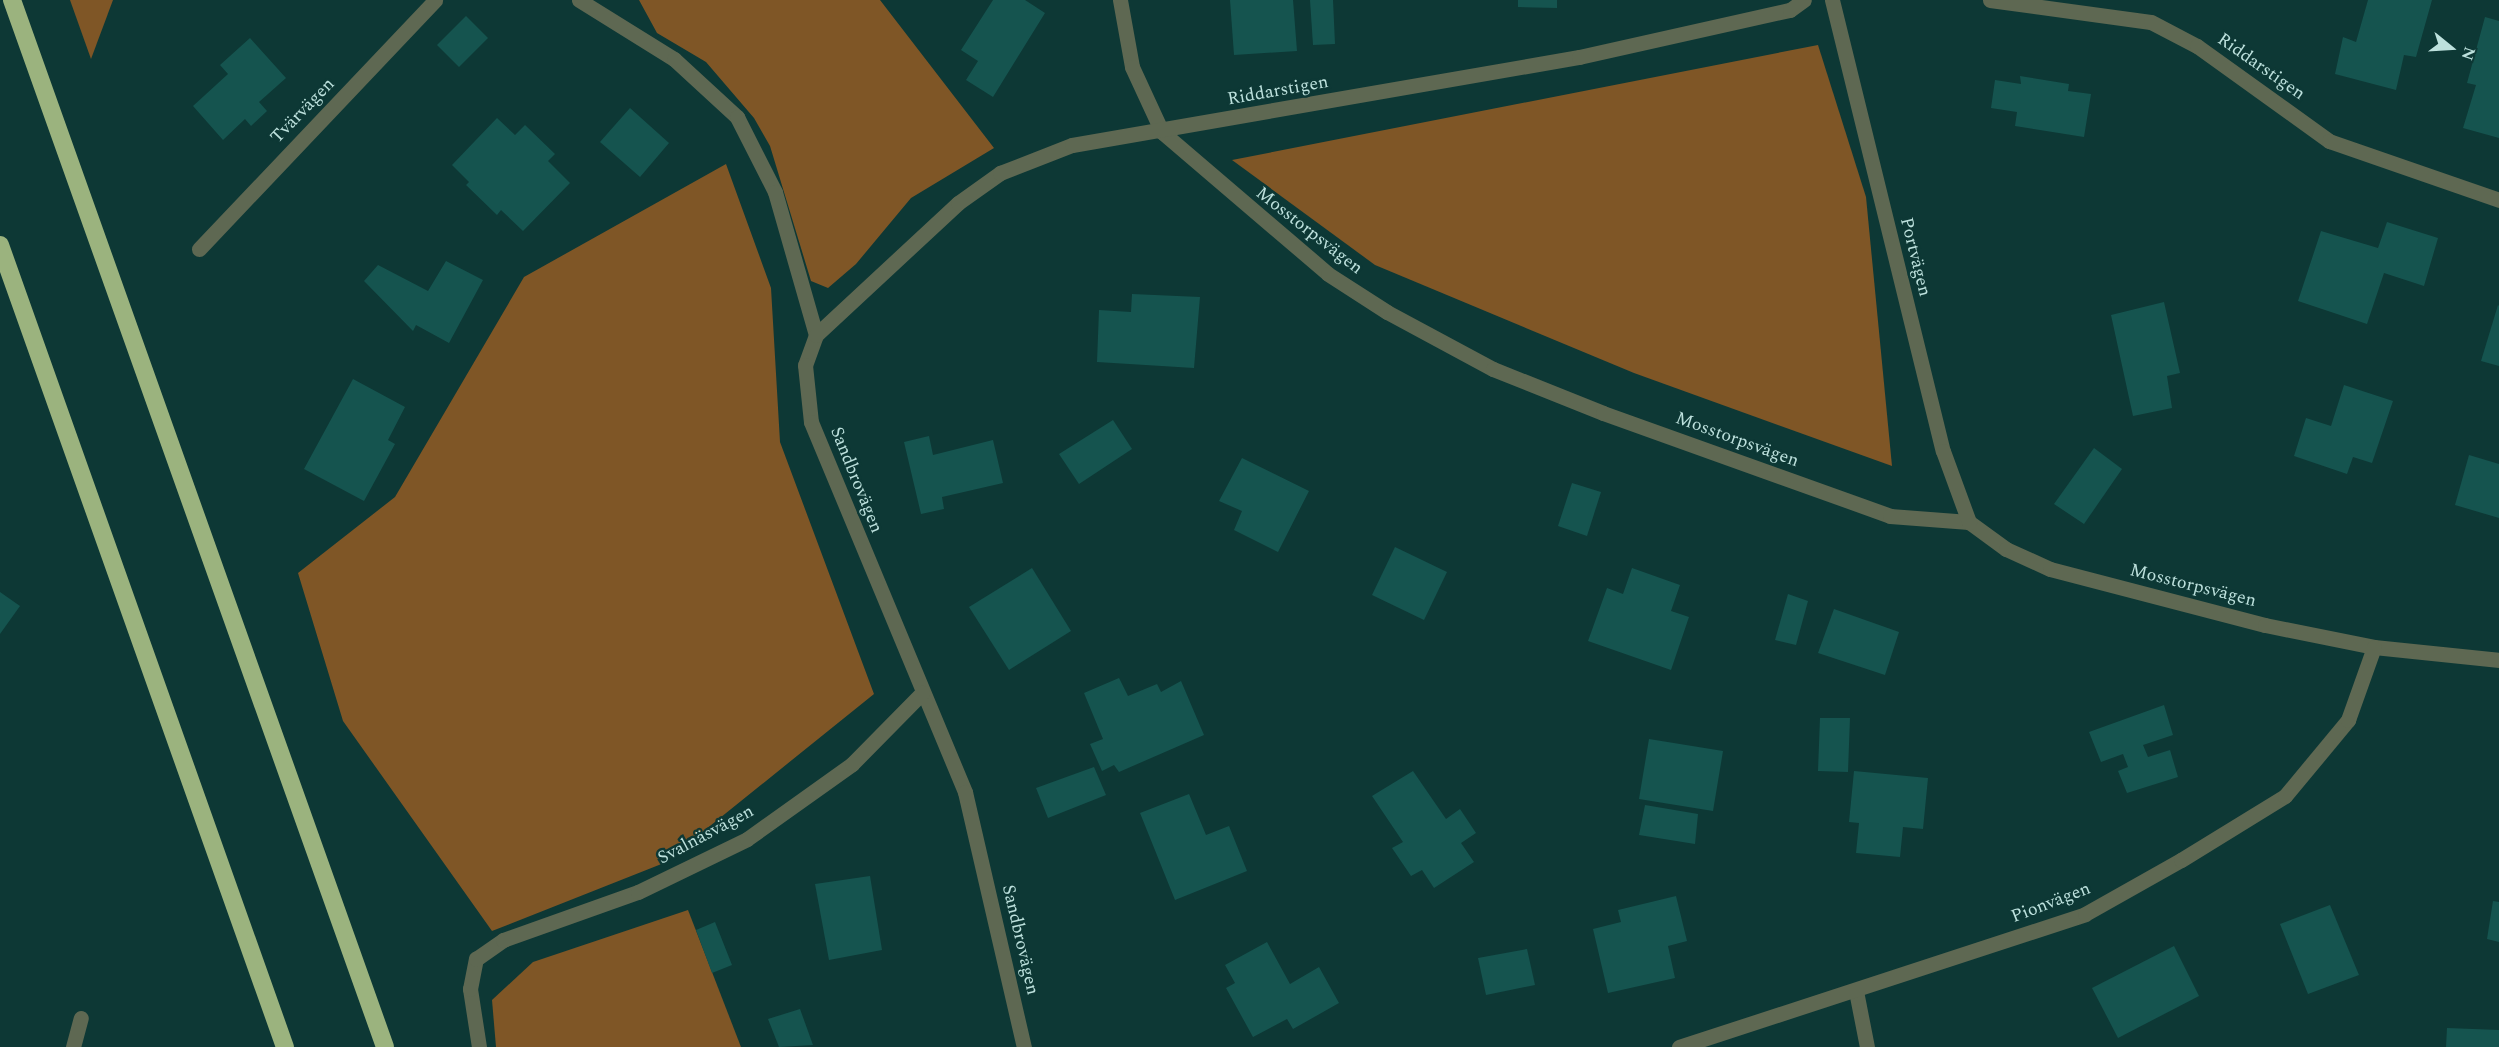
<!DOCTYPE html>
<html>
<head>
<meta charset="utf-8">
<style>
	body { margin:0 }
	#map { position:relative; width:2499px; height:1047px; overflow:hidden; background:#0d3835; font-family:Spectral,serif }
	div>[style] { position:absolute }
	.forest>* { inset:0; background:#7f5626 }
	.building>* { inset:0; background:#15544f }
	.minor>* { height:15px; margin:-7.5px; padding:0 7.5px; transform-origin:7.5px; border-radius:7.5px; background:#5e6852 }
	.highway>* { height:18px; margin:-9px; padding:0 9px; transform-origin:9px; border-radius:9px; background:#9bb37e }
	span { translate:-50% -50%; white-space:nowrap; text-align:center; line-height:1.15; -webkit-text-stroke:5px #0d3835; paint-order:stroke }
	.street-label { font-size:18px; color:#bde1dd }
	.north { position:absolute; left:2421px; top:18px; width:60px; height:60px; -webkit-text-stroke:4px #0d3835; paint-order:stroke; rotate:108deg; font-size:16px; font-weight:700; line-height:24px; text-align:center; color:#bde1dd }
	.north::after { content:''; display:block; margin:auto; width:21px; height:27px; background:#bde1dd; clip-path:polygon(50% 0,100% 100%,50% 72%,0 100%) }
</style>
</head>
<body>
<div id="map">
	<div class="forest">
		<i style="clip-path:polygon(70px 0,113px 0,91px 59px)"></i>
		<i style="clip-path:polygon(639px 0,880px 0,994px 148px,911px 198px,856px 264px,828px 288px,811px 281px,770px 146px,754px 118px,706px 62px,657px 33px)"></i>
		<i style="clip-path:polygon(1818px 45px,1866px 197px,1892px 466px,1634px 373px,1375px 265px,1232px 160px)"></i>
		<i style="clip-path:polygon(726px 164px,771px 288px,780px 442px,874px 694px,664px 863px,492px 931px,343px 721px,298px 573px,395px 497px,524px 277px)"></i>
		<i style="clip-path:polygon(688px 910px,741px 1047px,496px 1047px,492px 1000px,533px 962px)"></i>
	</div>
	<div class="building">
		<i style="clip-path:polygon(993px 0,1025px 0,1045px 13px,993px 97px,966px 80px,978px 61px,961px 50px)"></i>
		<i style="clip-path:polygon(1230px 0,1293px 0,1297px 51px,1234px 55px)"></i>
		<i style="clip-path:polygon(1310px 0,1333px 0,1335px 44px,1313px 45px)"></i>
		<i style="clip-path:polygon(1518px 0,1557px 0,1557px 8px,1518px 7px)"></i>
		<i style="clip-path:polygon(2368px 0,2432px 0,2416px 57px,2404px 55px,2396px 90px,2335px 74px,2343px 37px,2356px 42px)"></i>
		<i style="clip-path:polygon(466px 16px,488px 38px,459px 67px,437px 45px)"></i>
		<i style="clip-path:polygon(2485px 17px,2499px 21px,2499px 138px,2463px 128px,2476px 85px,2467px 83px)"></i>
		<i style="clip-path:polygon(250px 38px,286px 78px,259px 102px,267px 111px,251px 126px,245px 119px,223px 140px,193px 106px,228px 74px,220px 65px)"></i>
		<i style="clip-path:polygon(2020px 76px,2069px 84px,2068px 91px,2091px 94px,2084px 137px,2015px 126px,2017px 112px,1991px 108px,1995px 80px,2021px 84px)"></i>
		<i style="clip-path:polygon(630px 108px,669px 143px,640px 177px,600px 142px)"></i>
		<i style="clip-path:polygon(497px 118px,515px 135px,525px 125px,555px 154px,548px 161px,570px 183px,523px 231px,501px 210px,497px 215px,466px 185px,469px 182px,452px 165px)"></i>
		<i style="clip-path:polygon(2387px 222px,2438px 238px,2424px 286px,2384px 273px,2367px 324px,2298px 301px,2321px 231px,2378px 248px)"></i>
		<i style="clip-path:polygon(446px 261px,483px 280px,449px 343px,416px 325px,413px 331px,364px 281px,378px 265px,428px 291px)"></i>
		<i style="clip-path:polygon(1132px 294px,1200px 297px,1194px 368px,1097px 362px,1099px 310px,1131px 312px)"></i>
		<i style="clip-path:polygon(2164px 302px,2180px 373px,2167px 376px,2172px 408px,2133px 416px,2111px 315px)"></i>
		<i style="clip-path:polygon(2498px 305px,2499px 306px,2499px 366px,2481px 361px)"></i>
		<i style="clip-path:polygon(353px 379px,405px 407px,388px 440px,395px 444px,364px 501px,304px 469px)"></i>
		<i style="clip-path:polygon(2344px 385px,2393px 401px,2372px 463px,2353px 457px,2347px 474px,2294px 456px,2306px 418px,2331px 426px)"></i>
		<i style="clip-path:polygon(1113px 420px,1132px 449px,1079px 484px,1059px 454px)"></i>
		<i style="clip-path:polygon(929px 436px,933px 455px,993px 440px,1003px 483px,942px 497px,944px 509px,921px 514px,904px 442px)"></i>
		<i style="clip-path:polygon(2094px 448px,2122px 469px,2084px 524px,2054px 504px)"></i>
		<i style="clip-path:polygon(2469px 455px,2499px 464px,2499px 518px,2455px 505px)"></i>
		<i style="clip-path:polygon(1242px 458px,1309px 491px,1278px 552px,1234px 530px,1242px 511px,1219px 501px)"></i>
		<i style="clip-path:polygon(1572px 483px,1601px 492px,1587px 536px,1558px 526px)"></i>
		<i style="clip-path:polygon(1395px 547px,1447px 572px,1424px 620px,1372px 595px)"></i>
		<i style="clip-path:polygon(1032px 568px,1071px 631px,1009px 670px,969px 607px)"></i>
		<i style="clip-path:polygon(1632px 568px,1680px 585px,1671px 611px,1689px 617px,1671px 670px,1588px 641px,1607px 588px,1623px 594px)"></i>
		<i style="clip-path:polygon(0 592px,20px 606px,0 634px)"></i>
		<i style="clip-path:polygon(1788px 594px,1808px 601px,1796px 645px,1775px 640px)"></i>
		<i style="clip-path:polygon(1834px 609px,1899px 632px,1885px 675px,1818px 653px)"></i>
		<i style="clip-path:polygon(1119px 678px,1128px 696px,1157px 684px,1161px 692px,1181px 681px,1204px 735px,1119px 772px,1114px 765px,1102px 771px,1090px 744px,1103px 739px,1084px 693px)"></i>
		<i style="clip-path:polygon(2164px 705px,2173px 735px,2143px 745px,2148px 757px,2170px 750px,2178px 777px,2127px 793px,2118px 771px,2128px 767px,2123px 754px,2101px 762px,2089px 732px)"></i>
		<i style="clip-path:polygon(1820px 718px,1850px 718px,1848px 772px,1818px 771px)"></i>
		<i style="clip-path:polygon(1649px 739px,1723px 751px,1713px 811px,1639px 799px)"></i>
		<i style="clip-path:polygon(1094px 767px,1106px 795px,1048px 818px,1036px 788px)"></i>
		<i style="clip-path:polygon(1413px 771px,1446px 819px,1460px 809px,1476px 833px,1461px 843px,1474px 862px,1434px 888px,1422px 870px,1411px 876px,1392px 848px,1403px 842px,1372px 796px)"></i>
		<i style="clip-path:polygon(1854px 771px,1928px 778px,1923px 829px,1903px 827px,1900px 857px,1856px 853px,1859px 823px,1849px 822px)"></i>
		<i style="clip-path:polygon(1189px 794px,1206px 835px,1229px 826px,1247px 871px,1175px 900px,1140px 813px)"></i>
		<i style="clip-path:polygon(1645px 805px,1698px 814px,1695px 844px,1639px 835px)"></i>
		<i style="clip-path:polygon(870px 876px,882px 950px,829px 960px,815px 884px)"></i>
		<i style="clip-path:polygon(1676px 896px,1687px 941px,1668px 946px,1675px 978px,1608px 993px,1593px 929px,1621px 922px,1618px 910px)"></i>
		<i style="clip-path:polygon(2493px 901px,2499px 902px,2499px 942px,2487px 939px)"></i>
		<i style="clip-path:polygon(2330px 905px,2359px 975px,2308px 994px,2280px 924px)"></i>
		<i style="clip-path:polygon(715px 922px,732px 965px,712px 973px,696px 930px)"></i>
		<i style="clip-path:polygon(1267px 942px,1290px 984px,1319px 967px,1339px 1003px,1293px 1029px,1287px 1019px,1253px 1037px,1226px 988px,1235px 983px,1225px 965px)"></i>
		<i style="clip-path:polygon(2174px 946px,2199px 996px,2118px 1038px,2092px 988px)"></i>
		<i style="clip-path:polygon(1527px 949px,1535px 985px,1486px 995px,1478px 958px)"></i>
		<i style="clip-path:polygon(800px 1009px,813px 1045px,779px 1047px,768px 1019px)"></i>
		<i style="clip-path:polygon(2447px 1028px,2499px 1030px,2499px 1047px,2446px 1047px)"></i>
	</div>
	<div class="minor">
		<i style="left:579px;top:0;width:112px;rotate:31.8deg"></i>
		<i style="left:674px;top:59px;width:86px;rotate:42.6deg"></i>
		<i style="left:737px;top:117px;width:84px;rotate:63.1deg"></i>
		<i style="left:775px;top:192px;width:149px;rotate:74deg"></i>
		<i style="left:816px;top:335px;width:32px;rotate:110deg"></i>
		<i style="left:805px;top:365px;width:57px;rotate:84deg"></i>
		<i style="left:811px;top:422px;width:401px;rotate:67.4deg"></i>
		<i style="left:965px;top:792px;width:262px;rotate:77deg"></i>
		<i style="left:1120px;top:0;width:68px;rotate:79.8deg"></i>
		<i style="left:1132px;top:67px;width:72px;rotate:65.2deg"></i>
		<i style="left:1162px;top:132px;width:218px;rotate:40.5deg"></i>
		<i style="left:1328px;top:274px;width:70px;rotate:32.8deg"></i>
		<i style="left:1387px;top:312px;width:120px;rotate:28.3deg"></i>
		<i style="left:1493px;top:369px;width:118px;rotate:21.8deg"></i>
		<i style="left:1603px;top:413px;width:305px;rotate:19.7deg"></i>
		<i style="left:1890px;top:516px;width:79px;rotate:4.3deg"></i>
		<i style="left:1969px;top:522px;width:46px;rotate:36.1deg"></i>
		<i style="left:2006px;top:549px;width:48px;rotate:24.4deg"></i>
		<i style="left:2050px;top:569px;width:222px;rotate:14.6deg"></i>
		<i style="left:2265px;top:625px;width:111px;rotate:11.4deg"></i>
		<i style="left:2374px;top:647px;width:126px;rotate:5.9deg"></i>
		<i style="left:1832px;top:0;width:464px;rotate:76.2deg"></i>
		<i style="left:1943px;top:451px;width:76px;rotate:69.9deg"></i>
		<i style="left:1990px;top:0;width:162px;rotate:7.8deg"></i>
		<i style="left:2151px;top:22px;width:52px;rotate:27.6deg"></i>
		<i style="left:2197px;top:46px;width:163px;rotate:35.7deg"></i>
		<i style="left:2329px;top:141px;width:180px;rotate:19.1deg"></i>
		<i style="left:199px;top:249px;width:343px;rotate:-46.5deg"></i>
		<i style="left:816px;top:335px;width:194px;rotate:-42.9deg"></i>
		<i style="left:958px;top:203px;width:52px;rotate:-35.5deg"></i>
		<i style="left:1000px;top:173px;width:77px;rotate:-21.3deg"></i>
		<i style="left:1072px;top:145px;width:515px;rotate:-9.85deg"></i>
		<i style="left:1579px;top:57px;width:216px;rotate:-12.6deg"></i>
		<i style="left:1790px;top:10px;width:17px;rotate:-36deg"></i>
		<i style="left:1856px;top:991px;width:57px;rotate:78.9deg"></i>
		<i style="left:73px;top:1047px;width:30px;rotate:-75deg"></i>
		<i style="left:479px;top:1047px;width:59px;rotate:-98.8deg"></i>
		<i style="left:470px;top:989px;width:31px;rotate:-79deg"></i>
		<i style="left:476px;top:959px;width:33px;rotate:-35deg"></i>
		<i style="left:503px;top:940px;width:143px;rotate:-19.6deg"></i>
		<i style="left:638px;top:892px;width:121px;rotate:-25.9deg"></i>
		<i style="left:747px;top:839px;width:129px;rotate:-35.5deg"></i>
		<i style="left:852px;top:764px;width:100px;rotate:-45.4deg"></i>
		<i style="left:1679px;top:1047px;width:427px;rotate:-18.1deg"></i>
		<i style="left:2085px;top:914px;width:110px;rotate:-29.4deg"></i>
		<i style="left:2181px;top:860px;width:122px;rotate:-31.6deg"></i>
		<i style="left:2285px;top:796px;width:99px;rotate:-50.3deg"></i>
		<i style="left:2348px;top:720px;width:77px;rotate:-70.4deg"></i>
	</div>
	<div class="highway">
		<i style="left:12px;top:0;width:1111px;rotate:70.39deg"></i>
		<i style="left:0;top:245px;width:851px;rotate:70.44deg"></i>
	</div>
	<div class="street-label">
		<span style="left:2261px;top:67px;rotate:35deg">Riddarstigen</span>
		<span style="left:1278px;top:91px;rotate:-10deg">Riddarstigen</span>
		<span style="left:303px;top:111px;rotate:-46deg">Tvärvägen</span>
		<span style="left:1309px;top:231px;rotate:38deg">Mosstorpsvägen</span>
		<span style="left:1915px;top:257px;rotate:76deg">Portvägen</span>
		<span style="left:1737px;top:440px;rotate:20deg">Mosstorpsvägen</span>
		<span style="left:856px;top:480px;rotate:68deg">Sandbrovägen</span>
		<span style="left:2193px;top:586px;rotate:14deg">Mosstorpsvägen</span>
		<span style="left:706px;top:835px;rotate:-28deg">Svalnäsvägen</span>
		<span style="left:2051px;top:903px;rotate:-21deg">Pionvägen</span>
		<span style="left:1020px;top:940px;rotate:77deg">Sandbrovägen</span>
	</div>
	<div class="north">N</div>
</div>
</body>
</html>
